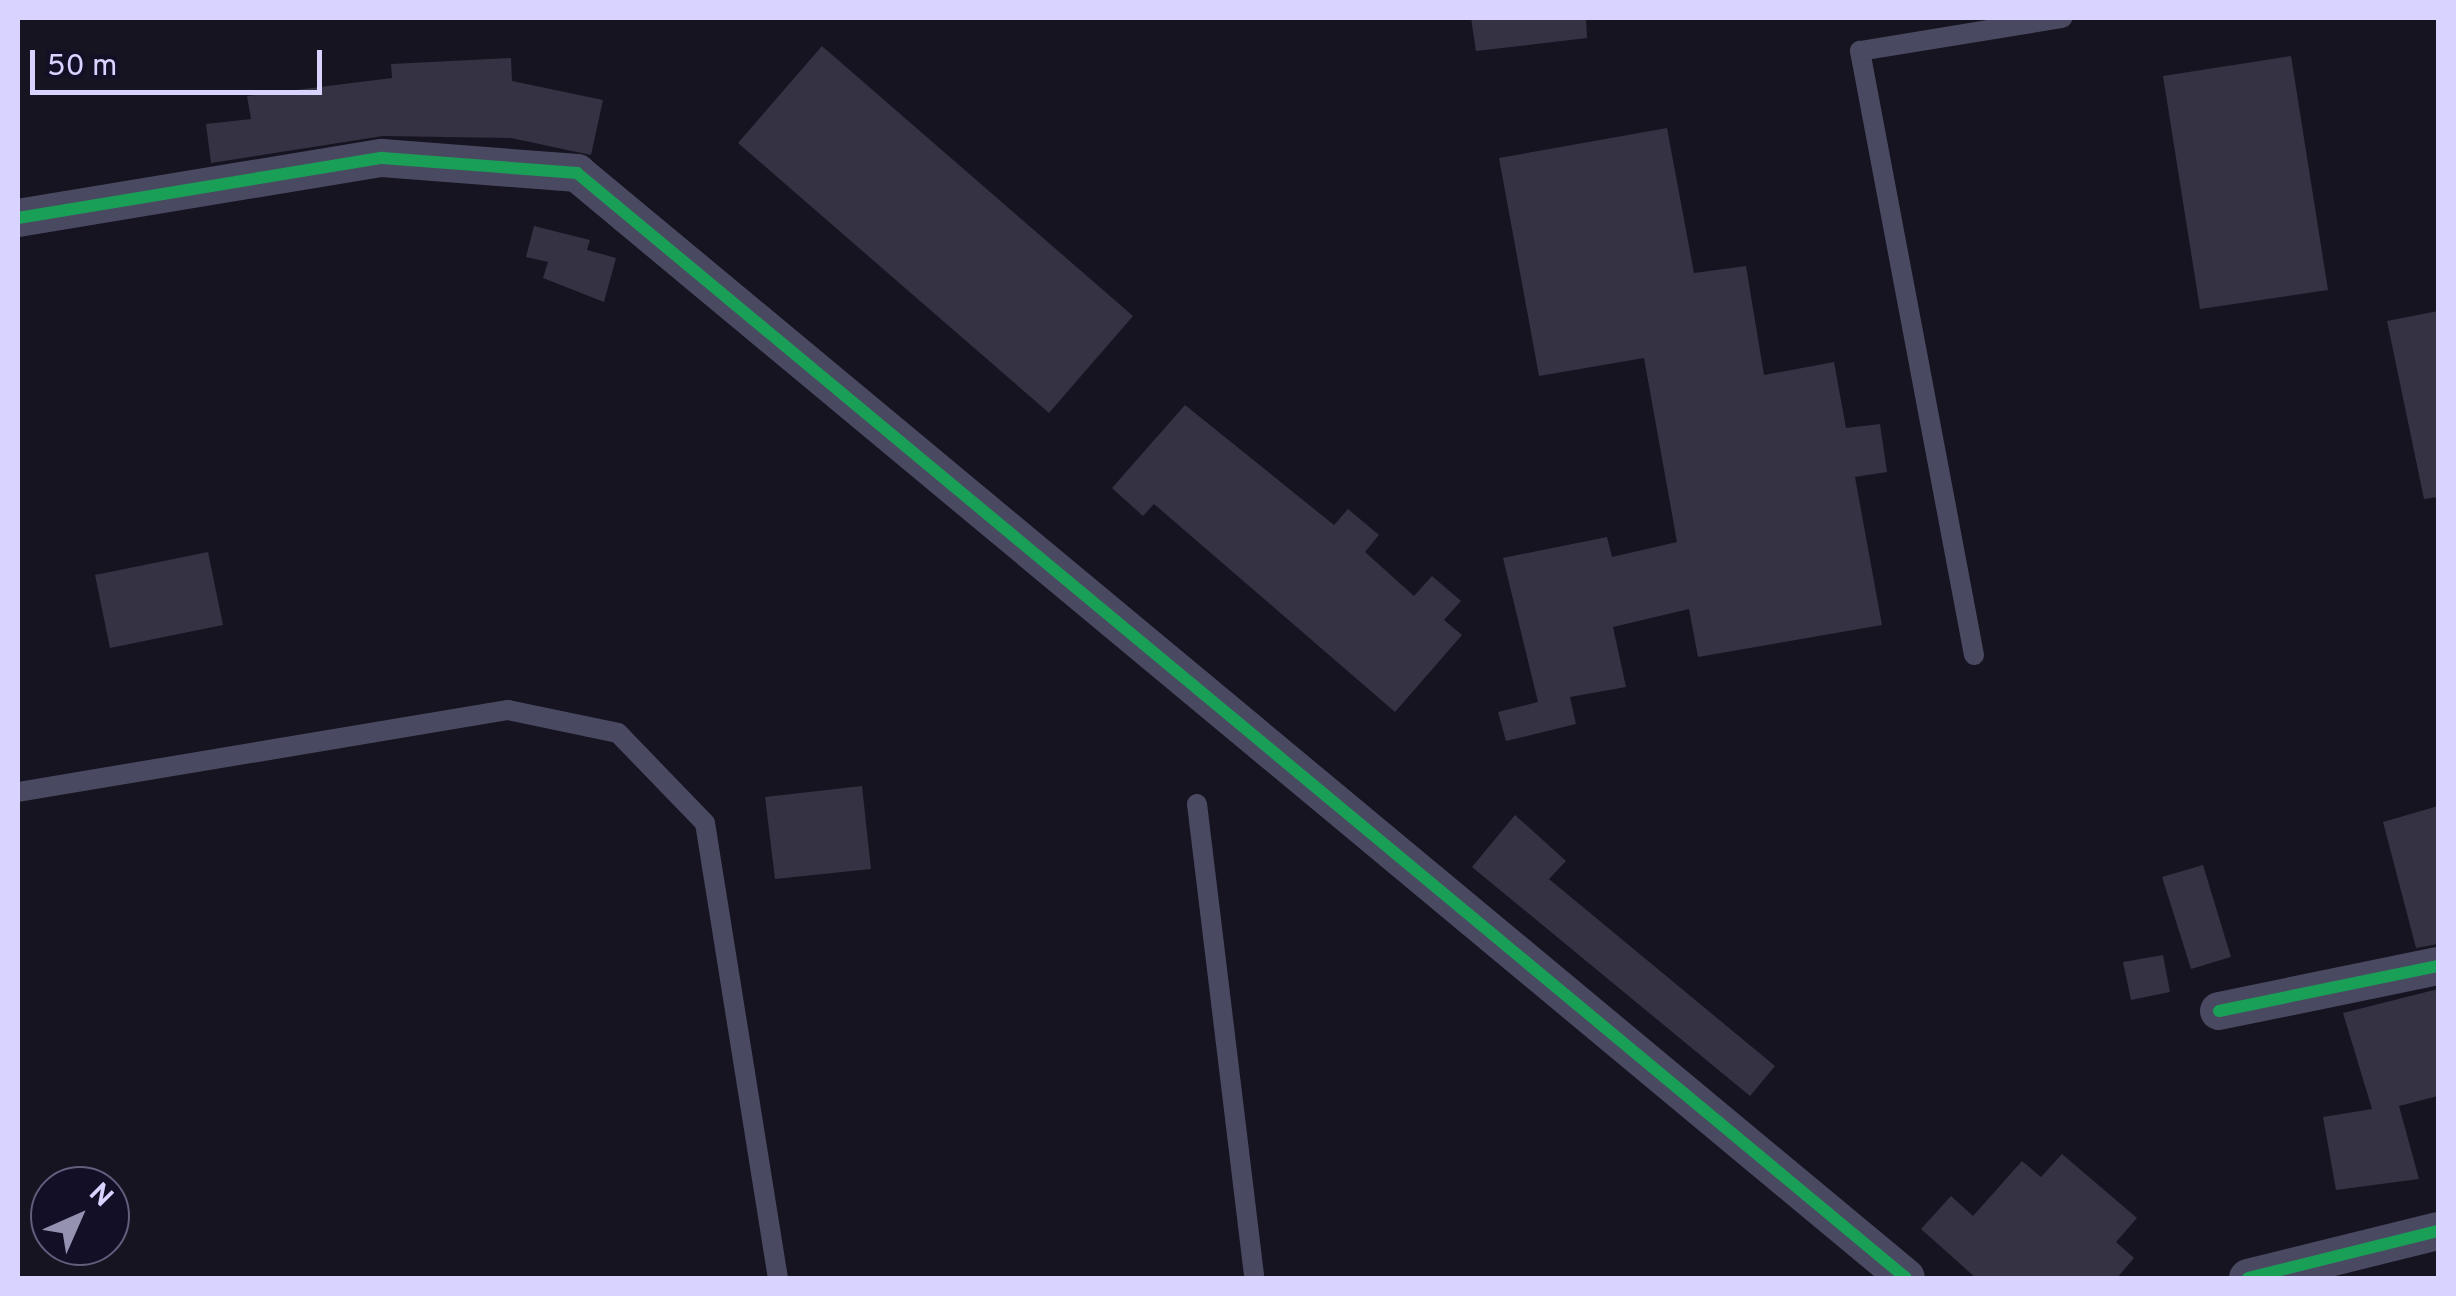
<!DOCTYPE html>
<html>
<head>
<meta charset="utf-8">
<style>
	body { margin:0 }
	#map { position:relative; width:2456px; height:1296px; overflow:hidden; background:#161421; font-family:Overpass,sans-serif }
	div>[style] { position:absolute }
	.building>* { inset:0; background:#343243 }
	.lane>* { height:20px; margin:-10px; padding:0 10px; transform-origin:10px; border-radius:10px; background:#4a4962 }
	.street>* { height:38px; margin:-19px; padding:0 19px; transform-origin:19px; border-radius:19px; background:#4a4962 }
	.cycleway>* { height:12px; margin:-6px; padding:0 6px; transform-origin:6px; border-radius:6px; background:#1a9f57 }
	span { translate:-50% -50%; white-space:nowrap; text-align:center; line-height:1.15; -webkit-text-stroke:10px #130f26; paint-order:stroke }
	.frame { position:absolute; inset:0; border:20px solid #d9d4ff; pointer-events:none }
	.north { position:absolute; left:30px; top:1166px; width:100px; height:100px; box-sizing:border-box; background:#130f26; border:2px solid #625e7d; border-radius:50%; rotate:45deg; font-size:28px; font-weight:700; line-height:40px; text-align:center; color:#d9d4ff }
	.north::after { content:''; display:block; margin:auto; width:35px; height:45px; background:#9591b1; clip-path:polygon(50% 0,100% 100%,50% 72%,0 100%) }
	.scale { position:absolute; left:30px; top:50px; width:292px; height:45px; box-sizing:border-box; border:5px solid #d9d4ff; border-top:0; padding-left:12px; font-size:30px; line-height:35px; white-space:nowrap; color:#d9d4ff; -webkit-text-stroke:8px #130f26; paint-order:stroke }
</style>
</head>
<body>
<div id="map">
	<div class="building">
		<i style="clip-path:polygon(1471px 18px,1586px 18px,1587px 38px,1476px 51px)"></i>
		<i style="clip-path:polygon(822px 46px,1133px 316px,1049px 413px,738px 143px)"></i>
		<i style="clip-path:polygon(2291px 56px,2328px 290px,2200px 309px,2163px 76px)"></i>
		<i style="clip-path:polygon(511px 58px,512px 81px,603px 100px,591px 155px,511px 138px,383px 136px,211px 163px,206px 124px,251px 119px,247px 96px,392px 78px,391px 64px)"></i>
		<i style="clip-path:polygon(1667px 128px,1694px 273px,1746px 266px,1764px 375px,1834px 362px,1846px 428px,1880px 424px,1887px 472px,1855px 477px,1882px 625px,1698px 657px,1689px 609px,1613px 627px,1626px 687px,1570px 697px,1576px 724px,1506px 741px,1498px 712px,1538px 702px,1503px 558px,1607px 537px,1612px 557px,1677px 542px,1644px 358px,1539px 376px,1499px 158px)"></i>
		<i style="clip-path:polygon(534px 226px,590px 240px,587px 250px,616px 258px,604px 302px,543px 278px,548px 262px,526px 257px)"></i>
		<i style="clip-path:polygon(2438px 311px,2438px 497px,2424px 499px,2387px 321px)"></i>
		<i style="clip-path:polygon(1185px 405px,1334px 525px,1348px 509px,1379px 535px,1365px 552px,1414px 596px,1432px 576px,1461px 601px,1444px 620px,1462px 635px,1395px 712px,1154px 504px,1143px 516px,1112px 488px)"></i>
		<i style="clip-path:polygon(208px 552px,223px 625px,110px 648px,95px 575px)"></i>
		<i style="clip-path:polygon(862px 786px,871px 869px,775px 879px,765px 797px)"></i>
		<i style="clip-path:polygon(2438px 806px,2438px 944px,2416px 948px,2383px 822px)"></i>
		<i style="clip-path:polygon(1515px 815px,1566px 861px,1549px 879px,1775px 1066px,1750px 1096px,1472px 867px)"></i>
		<i style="clip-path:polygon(2203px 865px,2231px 957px,2191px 969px,2162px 877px)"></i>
		<i style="clip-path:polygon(2163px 955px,2170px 992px,2131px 1000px,2123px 962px)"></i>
		<i style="clip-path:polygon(2438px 989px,2438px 1096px,2399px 1106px,2419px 1179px,2336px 1190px,2323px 1117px,2372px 1109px,2343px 1013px)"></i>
		<i style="clip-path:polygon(2062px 1154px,2137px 1218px,2116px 1242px,2134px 1258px,2117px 1278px,1976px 1278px,1921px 1229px,1951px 1196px,1973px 1216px,2022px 1161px,2041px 1177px)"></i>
	</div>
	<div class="lane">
		<i style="left:1974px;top:655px;width:615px;rotate:-100.69deg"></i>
		<i style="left:1860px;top:51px;width:205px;rotate:-9.3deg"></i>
		<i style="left:18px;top:792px;width:497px;rotate:-9.5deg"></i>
		<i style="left:508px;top:710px;width:112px;rotate:11.8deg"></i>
		<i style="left:618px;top:733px;width:125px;rotate:46deg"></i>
		<i style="left:705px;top:823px;width:461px;rotate:80.9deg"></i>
		<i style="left:1197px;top:804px;width:477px;rotate:83.1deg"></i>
	</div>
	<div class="street">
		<i style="left:18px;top:218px;width:369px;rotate:-9.4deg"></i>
		<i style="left:382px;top:158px;width:196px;rotate:4.4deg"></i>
		<i style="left:577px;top:173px;width:1728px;rotate:39.74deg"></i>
		<i style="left:2219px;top:1011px;width:224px;rotate:-11.6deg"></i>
		<i style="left:2248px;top:1278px;width:196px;rotate:-13.9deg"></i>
	</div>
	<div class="cycleway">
		<i style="left:18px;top:218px;width:369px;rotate:-9.4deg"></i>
		<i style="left:382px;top:158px;width:196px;rotate:4.4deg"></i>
		<i style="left:577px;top:173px;width:1728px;rotate:39.74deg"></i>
		<i style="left:2219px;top:1011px;width:224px;rotate:-11.6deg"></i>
		<i style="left:2248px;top:1278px;width:196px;rotate:-13.9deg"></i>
	</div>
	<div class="frame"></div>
	<div class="north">N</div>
	<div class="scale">50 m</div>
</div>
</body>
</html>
